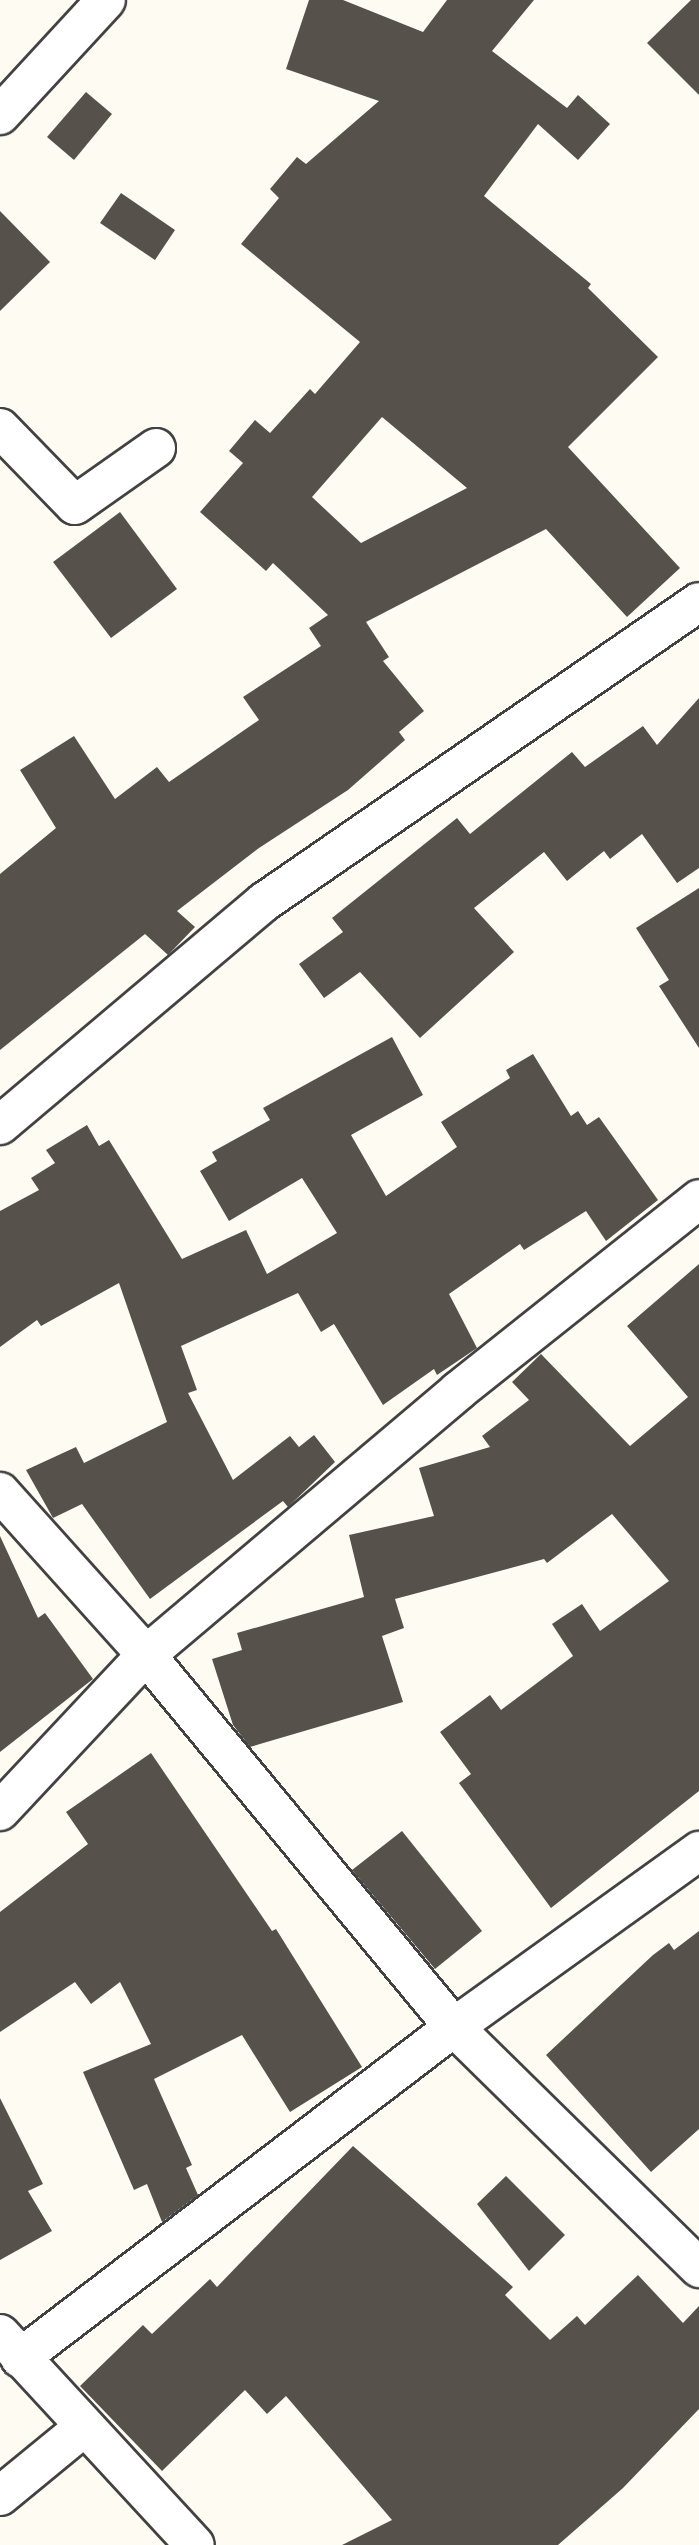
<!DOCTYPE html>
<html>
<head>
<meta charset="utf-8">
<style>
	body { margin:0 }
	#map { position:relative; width:699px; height:2545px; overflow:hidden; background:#fefcf2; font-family:"Source Serif 4",serif }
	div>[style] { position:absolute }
	.building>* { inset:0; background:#57514c }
	.roads { filter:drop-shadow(2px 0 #424242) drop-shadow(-2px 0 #424242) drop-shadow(0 2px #424242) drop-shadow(0 -2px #424242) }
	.minor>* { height:38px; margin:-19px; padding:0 19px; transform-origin:19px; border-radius:19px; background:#fff }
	span { translate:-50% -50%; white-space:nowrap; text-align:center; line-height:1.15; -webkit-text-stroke:7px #fff; paint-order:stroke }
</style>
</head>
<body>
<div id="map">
	<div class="building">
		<i style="clip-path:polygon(evenodd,309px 0,343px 0,423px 32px,447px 0,534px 0,492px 51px,567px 108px,578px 95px,610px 124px,578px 160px,538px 124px,484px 196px,591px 284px,588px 288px,658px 357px,568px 447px,680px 568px,627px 617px,546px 529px,366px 622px,389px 657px,383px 661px,424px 711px,399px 732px,405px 740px,348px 790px,259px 848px,177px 911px,195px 927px,168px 955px,145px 934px,0 1050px,0 874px,56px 828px,20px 770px,74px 736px,115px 799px,157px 767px,169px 782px,259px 720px,243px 697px,321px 646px,309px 628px,328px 615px,273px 563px,266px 571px,200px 512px,243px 463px,229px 451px,255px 420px,270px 433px,310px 389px,315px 394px,360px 342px,241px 244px,279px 198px,270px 189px,297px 157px,306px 164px,379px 101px,286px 69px,309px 0,382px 417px,467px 488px,361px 543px,312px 497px,382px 417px)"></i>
		<i style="clip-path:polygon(691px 0,699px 0,699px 95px,647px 43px)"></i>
		<i style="clip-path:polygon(86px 92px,112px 114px,74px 160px,47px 137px)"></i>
		<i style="clip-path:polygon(121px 193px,175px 230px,155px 260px,100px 223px)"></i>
		<i style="clip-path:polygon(0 211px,50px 262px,0 311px)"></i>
		<i style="clip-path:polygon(120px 512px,177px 589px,111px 638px,53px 562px)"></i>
		<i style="clip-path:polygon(699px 698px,699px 868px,677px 883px,642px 834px,610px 859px,604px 851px,567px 881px,544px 852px,474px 908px,514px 952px,420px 1038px,360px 972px,324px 998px,299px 964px,343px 932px,332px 918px,457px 818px,470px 834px,572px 752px,585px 767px,643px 726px,657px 745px)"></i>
		<i style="clip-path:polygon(699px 888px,699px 1048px,659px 986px,669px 980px,636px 928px)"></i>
		<i style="clip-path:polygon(392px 1037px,423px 1095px,351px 1135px,386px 1196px,457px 1147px,441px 1122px,510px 1078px,506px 1070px,533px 1054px,571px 1116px,578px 1111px,587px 1125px,599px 1117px,658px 1200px,606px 1241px,586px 1211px,524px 1250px,520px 1244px,449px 1294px,477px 1348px,437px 1375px,434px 1369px,383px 1405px,334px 1324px,321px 1332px,298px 1293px,181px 1346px,197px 1390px,188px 1393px,233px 1480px,290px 1436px,299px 1447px,314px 1435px,335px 1462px,288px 1507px,283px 1501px,150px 1599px,82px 1504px,53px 1518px,26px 1470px,76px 1447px,84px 1463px,167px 1422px,119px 1283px,41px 1326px,37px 1320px,0 1347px,0 1211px,39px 1190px,31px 1178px,55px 1163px,46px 1150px,87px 1125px,99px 1146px,109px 1140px,182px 1259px,246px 1230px,267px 1274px,337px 1233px,302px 1178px,229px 1221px,200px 1171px,217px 1161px,212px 1152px,270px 1120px,263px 1108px)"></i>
		<i style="clip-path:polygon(699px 1264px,699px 1791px,551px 1908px,459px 1783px,471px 1774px,440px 1732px,490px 1695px,501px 1710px,573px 1656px,552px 1624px,582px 1604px,600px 1631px,669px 1581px,612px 1514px,547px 1563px,544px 1559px,395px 1599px,404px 1628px,382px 1636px,403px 1702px,250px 1747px,233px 1725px,212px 1659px,242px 1650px,237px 1633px,364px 1597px,349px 1535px,434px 1516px,419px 1468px,490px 1447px,482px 1436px,529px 1400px,512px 1382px,541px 1354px,630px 1446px,688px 1397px,627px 1326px)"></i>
		<i style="clip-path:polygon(0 1536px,38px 1618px,45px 1613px,93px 1679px,0 1752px)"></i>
		<i style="clip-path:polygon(151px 1753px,272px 1931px,276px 1929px,362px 2067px,290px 2112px,242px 2035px,154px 2079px,192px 2165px,186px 2168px,198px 2195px,162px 2222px,147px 2184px,134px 2190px,83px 2072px,151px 2044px,120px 1982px,91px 2004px,75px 1982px,0 2032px,0 1912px,88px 1844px,66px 1812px)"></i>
		<i style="clip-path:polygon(402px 1831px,482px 1931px,435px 1969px,352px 1870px)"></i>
		<i style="clip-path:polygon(699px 1931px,699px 2129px,651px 2172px,546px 2055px,653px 1955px,669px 1943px,674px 1950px)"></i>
		<i style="clip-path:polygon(0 2098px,43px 2184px,28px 2191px,52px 2231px,0 2260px)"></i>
		<i style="clip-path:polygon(353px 2146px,513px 2287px,505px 2295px,550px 2340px,577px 2316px,585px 2325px,638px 2275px,683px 2323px,699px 2306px,699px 2409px,623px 2488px,558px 2545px,342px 2545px,392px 2520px,286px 2396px,267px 2414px,245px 2390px,162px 2471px,80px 2386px,143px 2325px,152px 2334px,210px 2279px,217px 2287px)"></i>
		<i style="clip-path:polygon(506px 2176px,565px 2235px,529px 2271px,477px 2204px)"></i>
	</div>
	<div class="roads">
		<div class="minor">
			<i style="left:0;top:115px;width:156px;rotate:-47.3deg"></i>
			<i style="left:0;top:428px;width:107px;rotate:45.8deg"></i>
			<i style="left:75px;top:505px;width:99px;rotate:-35.1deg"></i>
			<i style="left:0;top:1125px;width:346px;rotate:-40.2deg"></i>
			<i style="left:264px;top:902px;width:528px;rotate:-34.59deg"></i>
			<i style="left:0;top:1492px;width:219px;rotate:48.1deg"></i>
			<i style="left:146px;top:1655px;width:483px;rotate:50.4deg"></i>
			<i style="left:454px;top:2027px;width:344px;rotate:44.5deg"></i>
			<i style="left:0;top:1811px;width:214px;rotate:-46.9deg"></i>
			<i style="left:146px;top:1655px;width:409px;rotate:-40.2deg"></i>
			<i style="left:458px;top:1391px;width:308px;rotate:-38.5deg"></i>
			<i style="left:0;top:2334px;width:287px;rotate:47.3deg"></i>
			<i style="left:20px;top:2358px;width:546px;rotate:-37.33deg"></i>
			<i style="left:454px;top:2027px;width:302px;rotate:-35.7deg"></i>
			<i style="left:0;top:2496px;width:109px;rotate:-39.4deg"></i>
		</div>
	</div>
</div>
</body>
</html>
